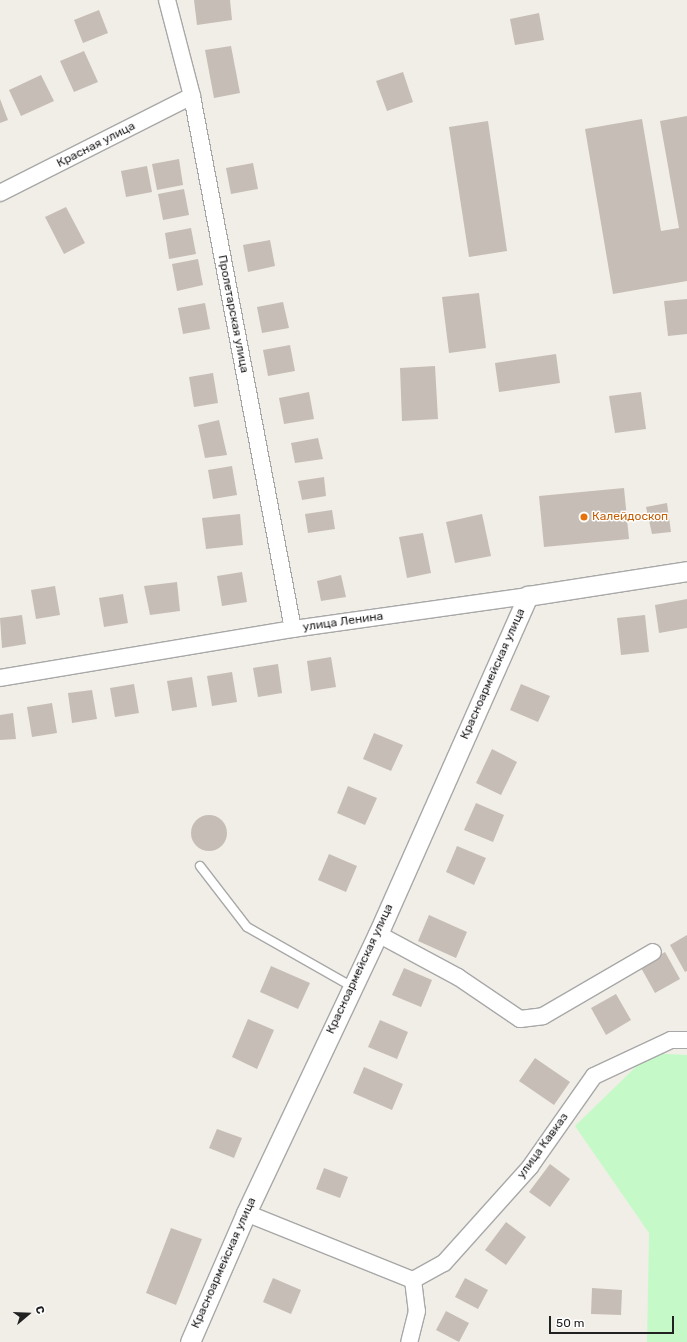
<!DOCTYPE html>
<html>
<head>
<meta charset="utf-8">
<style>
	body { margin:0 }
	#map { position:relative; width:687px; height:1342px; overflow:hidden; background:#f1eee7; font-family:Rubik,sans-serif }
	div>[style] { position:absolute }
	.park>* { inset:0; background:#c5fac8 }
	.building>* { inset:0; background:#c6bdb6 }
	.round { border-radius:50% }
	.roads { filter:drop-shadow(1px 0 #a8a8a8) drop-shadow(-1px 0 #a8a8a8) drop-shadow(0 1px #a8a8a8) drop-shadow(0 -1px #a8a8a8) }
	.service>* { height:8px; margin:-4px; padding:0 4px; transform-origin:4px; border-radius:4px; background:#fff }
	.minor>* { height:16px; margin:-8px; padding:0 8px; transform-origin:8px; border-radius:8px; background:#fff }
	.tertiary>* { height:19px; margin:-9.5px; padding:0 9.5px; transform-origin:9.5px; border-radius:9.5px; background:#fff }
	.dots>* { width:11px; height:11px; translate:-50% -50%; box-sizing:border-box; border:2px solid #fff; border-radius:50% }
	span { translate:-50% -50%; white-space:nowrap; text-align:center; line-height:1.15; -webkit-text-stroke:3px #fff; paint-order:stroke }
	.street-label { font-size:12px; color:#212121 }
	.food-label { font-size:12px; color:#c56008 }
	.left { translate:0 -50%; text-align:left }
	.north { position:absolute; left:8px; top:1294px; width:40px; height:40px; -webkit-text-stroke:3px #fff; paint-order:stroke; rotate:71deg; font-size:11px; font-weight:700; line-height:16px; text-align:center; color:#212121 }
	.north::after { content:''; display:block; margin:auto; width:14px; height:18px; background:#212121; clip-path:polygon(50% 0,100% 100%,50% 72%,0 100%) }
	.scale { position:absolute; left:549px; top:1316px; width:125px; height:18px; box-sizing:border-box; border:2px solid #212121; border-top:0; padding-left:5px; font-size:12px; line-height:14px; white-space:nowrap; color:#212121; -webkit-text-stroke:3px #fff; paint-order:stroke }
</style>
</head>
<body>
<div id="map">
	<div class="park">
		<i style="clip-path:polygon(650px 1053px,687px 1055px,687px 1342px,647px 1342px,649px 1233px,575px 1126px)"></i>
	</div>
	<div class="building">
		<i style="clip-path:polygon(194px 0,230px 0,232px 20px,197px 25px)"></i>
		<i style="clip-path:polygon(99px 10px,108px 33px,83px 43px,74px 20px)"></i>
		<i style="clip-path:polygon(539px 13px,544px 40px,515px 45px,510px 19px)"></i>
		<i style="clip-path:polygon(231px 46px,240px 93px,214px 98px,205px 50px)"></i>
		<i style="clip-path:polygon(84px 51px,98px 82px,74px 92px,60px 61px)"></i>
		<i style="clip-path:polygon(403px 72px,413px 102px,387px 111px,376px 81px)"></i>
		<i style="clip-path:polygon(41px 75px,54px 101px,21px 116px,9px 90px)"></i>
		<i style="clip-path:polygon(0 99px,8px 120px,0 123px)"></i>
		<i style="clip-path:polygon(687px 116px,687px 281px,613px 294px,585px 129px,642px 119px,661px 231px,679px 228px,660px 121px)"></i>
		<i style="clip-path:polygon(488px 121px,507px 251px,469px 257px,449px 127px)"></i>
		<i style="clip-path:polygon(179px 159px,183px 185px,157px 190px,152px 164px)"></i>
		<i style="clip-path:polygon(253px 163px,258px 189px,231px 194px,226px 168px)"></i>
		<i style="clip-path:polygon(147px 166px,152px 192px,126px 197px,121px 171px)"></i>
		<i style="clip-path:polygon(184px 189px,189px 215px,163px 220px,158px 194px)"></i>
		<i style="clip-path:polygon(66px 207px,85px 243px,64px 254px,45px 217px)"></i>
		<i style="clip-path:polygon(191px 228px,196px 254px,169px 259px,165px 233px)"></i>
		<i style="clip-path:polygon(270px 240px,275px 266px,248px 272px,243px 245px)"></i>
		<i style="clip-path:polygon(198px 259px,203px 285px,177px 291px,172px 264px)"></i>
		<i style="clip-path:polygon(479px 293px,486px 348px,449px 353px,442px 297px)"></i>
		<i style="clip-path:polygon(687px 299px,687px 334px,668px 336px,664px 301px)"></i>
		<i style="clip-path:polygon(283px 302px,289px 328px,262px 333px,257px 307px)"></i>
		<i style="clip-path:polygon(205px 303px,210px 329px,183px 334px,178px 308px)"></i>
		<i style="clip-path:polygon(290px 345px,295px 371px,268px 376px,263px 350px)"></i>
		<i style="clip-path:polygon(556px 354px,560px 383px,499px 392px,495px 363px)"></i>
		<i style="clip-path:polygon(435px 366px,438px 419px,402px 421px,400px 368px)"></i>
		<i style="clip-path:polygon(213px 373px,218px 403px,194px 407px,189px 377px)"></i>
		<i style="clip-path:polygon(309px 392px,314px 419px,284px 424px,279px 398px)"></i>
		<i style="clip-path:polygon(641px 392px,646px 429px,615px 433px,609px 396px)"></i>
		<i style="clip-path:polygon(219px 420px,227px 455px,205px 458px,198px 425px)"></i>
		<i style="clip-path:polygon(318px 438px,323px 459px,295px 463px,291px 443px)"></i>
		<i style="clip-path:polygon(232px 466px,237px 495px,213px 499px,208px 470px)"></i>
		<i style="clip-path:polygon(324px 477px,326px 496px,302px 500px,298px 481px)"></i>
		<i style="clip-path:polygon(624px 488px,629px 539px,544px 547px,539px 496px)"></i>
		<i style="clip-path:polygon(667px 503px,671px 532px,652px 534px,646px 507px)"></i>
		<i style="clip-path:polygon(332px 510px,335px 529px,308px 533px,305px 514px)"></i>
		<i style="clip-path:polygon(240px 514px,243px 545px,206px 549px,202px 518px)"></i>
		<i style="clip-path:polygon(482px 514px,491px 556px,455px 563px,446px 522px)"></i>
		<i style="clip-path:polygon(423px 533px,431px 573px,407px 578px,399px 537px)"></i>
		<i style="clip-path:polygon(242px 572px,247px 602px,222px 606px,217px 576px)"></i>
		<i style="clip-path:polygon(341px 575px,346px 597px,321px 601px,317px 581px)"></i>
		<i style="clip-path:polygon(177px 582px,180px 611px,150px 615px,144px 586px)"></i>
		<i style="clip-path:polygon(55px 586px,60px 615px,36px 619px,31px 590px)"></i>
		<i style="clip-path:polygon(123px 594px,128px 623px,104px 627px,99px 598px)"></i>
		<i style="clip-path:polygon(687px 599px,687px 628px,659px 633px,655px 605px)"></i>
		<i style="clip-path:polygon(22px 615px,26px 644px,2px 648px,0 618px)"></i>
		<i style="clip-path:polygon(645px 615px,649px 652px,621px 655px,617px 618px)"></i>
		<i style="clip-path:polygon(331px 657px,336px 687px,311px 691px,307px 661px)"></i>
		<i style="clip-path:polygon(278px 664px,282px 693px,258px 697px,253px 668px)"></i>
		<i style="clip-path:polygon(232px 672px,237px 702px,212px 706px,207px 676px)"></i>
		<i style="clip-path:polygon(192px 677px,197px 707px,172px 711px,167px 681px)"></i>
		<i style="clip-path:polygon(134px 684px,139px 713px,115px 717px,110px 688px)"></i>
		<i style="clip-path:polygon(521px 684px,550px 696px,538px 722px,510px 710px)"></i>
		<i style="clip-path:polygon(92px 690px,97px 719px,72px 723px,68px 693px)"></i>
		<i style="clip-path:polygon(52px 703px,57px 733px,32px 737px,27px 707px)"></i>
		<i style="clip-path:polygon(13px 713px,16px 739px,0 740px,0 715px)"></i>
		<i style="clip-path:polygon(374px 733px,403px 745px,391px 771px,363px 759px)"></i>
		<i style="clip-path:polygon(492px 749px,517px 762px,501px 795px,476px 783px)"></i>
		<i style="clip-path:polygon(348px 786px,377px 798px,365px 825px,337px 813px)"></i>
		<i style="clip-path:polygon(476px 803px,504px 815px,493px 842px,464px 830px)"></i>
		<i class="round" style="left:191px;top:815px;width:36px;height:36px"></i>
		<i style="clip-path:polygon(457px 846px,486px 858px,474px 885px,446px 872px)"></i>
		<i style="clip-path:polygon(329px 854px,357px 866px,346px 892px,318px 880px)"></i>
		<i style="clip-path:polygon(429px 915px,467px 932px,456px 958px,418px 941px)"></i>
		<i style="clip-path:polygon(687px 935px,687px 971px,685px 972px,670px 945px)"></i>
		<i style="clip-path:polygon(665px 952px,680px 979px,655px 993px,640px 966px)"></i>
		<i style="clip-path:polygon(271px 966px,310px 983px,298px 1009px,260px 992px)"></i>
		<i style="clip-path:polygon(404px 968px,432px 980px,421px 1007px,392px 995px)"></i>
		<i style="clip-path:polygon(616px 994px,631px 1020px,606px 1035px,591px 1008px)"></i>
		<i style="clip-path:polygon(248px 1019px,274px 1030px,257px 1069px,232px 1057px)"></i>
		<i style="clip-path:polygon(380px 1020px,408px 1032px,397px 1059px,368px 1047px)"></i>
		<i style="clip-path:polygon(535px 1058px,570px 1082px,554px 1105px,519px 1081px)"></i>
		<i style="clip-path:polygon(364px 1067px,403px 1084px,392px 1110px,353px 1093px)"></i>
		<i style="clip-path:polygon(217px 1129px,242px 1138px,234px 1158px,209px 1148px)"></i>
		<i style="clip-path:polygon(550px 1164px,570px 1179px,550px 1207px,529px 1192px)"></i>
		<i style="clip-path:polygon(324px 1168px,348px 1177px,340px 1198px,316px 1189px)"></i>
		<i style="clip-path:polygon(506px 1222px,526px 1237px,506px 1265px,485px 1250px)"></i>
		<i style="clip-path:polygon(171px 1228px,202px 1239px,176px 1305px,146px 1293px)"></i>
		<i style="clip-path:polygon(273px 1278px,301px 1290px,291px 1314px,263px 1302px)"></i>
		<i style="clip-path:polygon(465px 1278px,488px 1290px,478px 1309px,455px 1297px)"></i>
		<i style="clip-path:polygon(592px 1288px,622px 1290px,621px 1315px,591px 1314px)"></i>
		<i style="clip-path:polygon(446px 1311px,469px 1323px,459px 1342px,436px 1330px)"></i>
	</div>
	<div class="roads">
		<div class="service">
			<i style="left:200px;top:866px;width:77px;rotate:52.4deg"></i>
			<i style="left:247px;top:927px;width:120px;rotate:29.6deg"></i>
		</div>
		<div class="minor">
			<i style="left:167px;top:0;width:99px;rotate:75.4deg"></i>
			<i style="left:192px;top:96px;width:542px;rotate:79.27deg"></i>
			<i style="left:0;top:193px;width:215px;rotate:-26.8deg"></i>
			<i style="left:0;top:678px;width:297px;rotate:-9.5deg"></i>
			<i style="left:293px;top:629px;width:237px;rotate:-8deg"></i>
			<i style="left:378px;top:934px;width:91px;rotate:28.3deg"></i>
			<i style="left:458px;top:977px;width:75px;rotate:34.1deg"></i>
			<i style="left:520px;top:1019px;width:23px;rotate:-7deg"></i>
			<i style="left:543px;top:1016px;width:127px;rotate:-30.2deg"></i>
			<i style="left:246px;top:1213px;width:180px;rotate:21.9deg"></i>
			<i style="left:413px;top:1280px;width:31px;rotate:83deg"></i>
			<i style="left:417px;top:1311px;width:32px;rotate:104deg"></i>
			<i style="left:413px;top:1280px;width:35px;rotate:-29deg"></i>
			<i style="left:444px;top:1263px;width:129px;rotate:-48.1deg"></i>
			<i style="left:530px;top:1167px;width:111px;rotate:-54.9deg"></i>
			<i style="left:594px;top:1076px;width:85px;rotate:-25.1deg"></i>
			<i style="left:671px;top:1040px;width:16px"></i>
		</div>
		<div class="tertiary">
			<i style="left:190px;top:1342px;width:141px;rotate:-66.5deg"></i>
			<i style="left:246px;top:1213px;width:309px;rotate:-64.7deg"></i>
			<i style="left:378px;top:934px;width:370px;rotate:-66.1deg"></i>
			<i style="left:528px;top:596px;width:161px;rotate:-8.9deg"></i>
		</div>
	</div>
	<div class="dots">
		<i style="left:584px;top:517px;background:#e8710a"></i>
	</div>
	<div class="street-label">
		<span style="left:96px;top:145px;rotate:-27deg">Красная улица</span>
		<span style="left:233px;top:314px;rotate:79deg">Пролетарская улица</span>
		<span style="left:343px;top:622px;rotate:-8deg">улица Ленина</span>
		<span style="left:493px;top:674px;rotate:-66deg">Красноармейская улица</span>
		<span style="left:360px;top:969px;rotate:-65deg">Красноармейская улица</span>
		<span style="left:543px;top:1146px;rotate:-54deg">улица Кавказ</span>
		<span style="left:224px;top:1263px;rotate:-66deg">Красноармейская улица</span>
	</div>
	<div class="food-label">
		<span class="left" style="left:592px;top:517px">Калейдоскоп</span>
	</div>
	<div class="north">С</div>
	<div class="scale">50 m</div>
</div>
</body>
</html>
